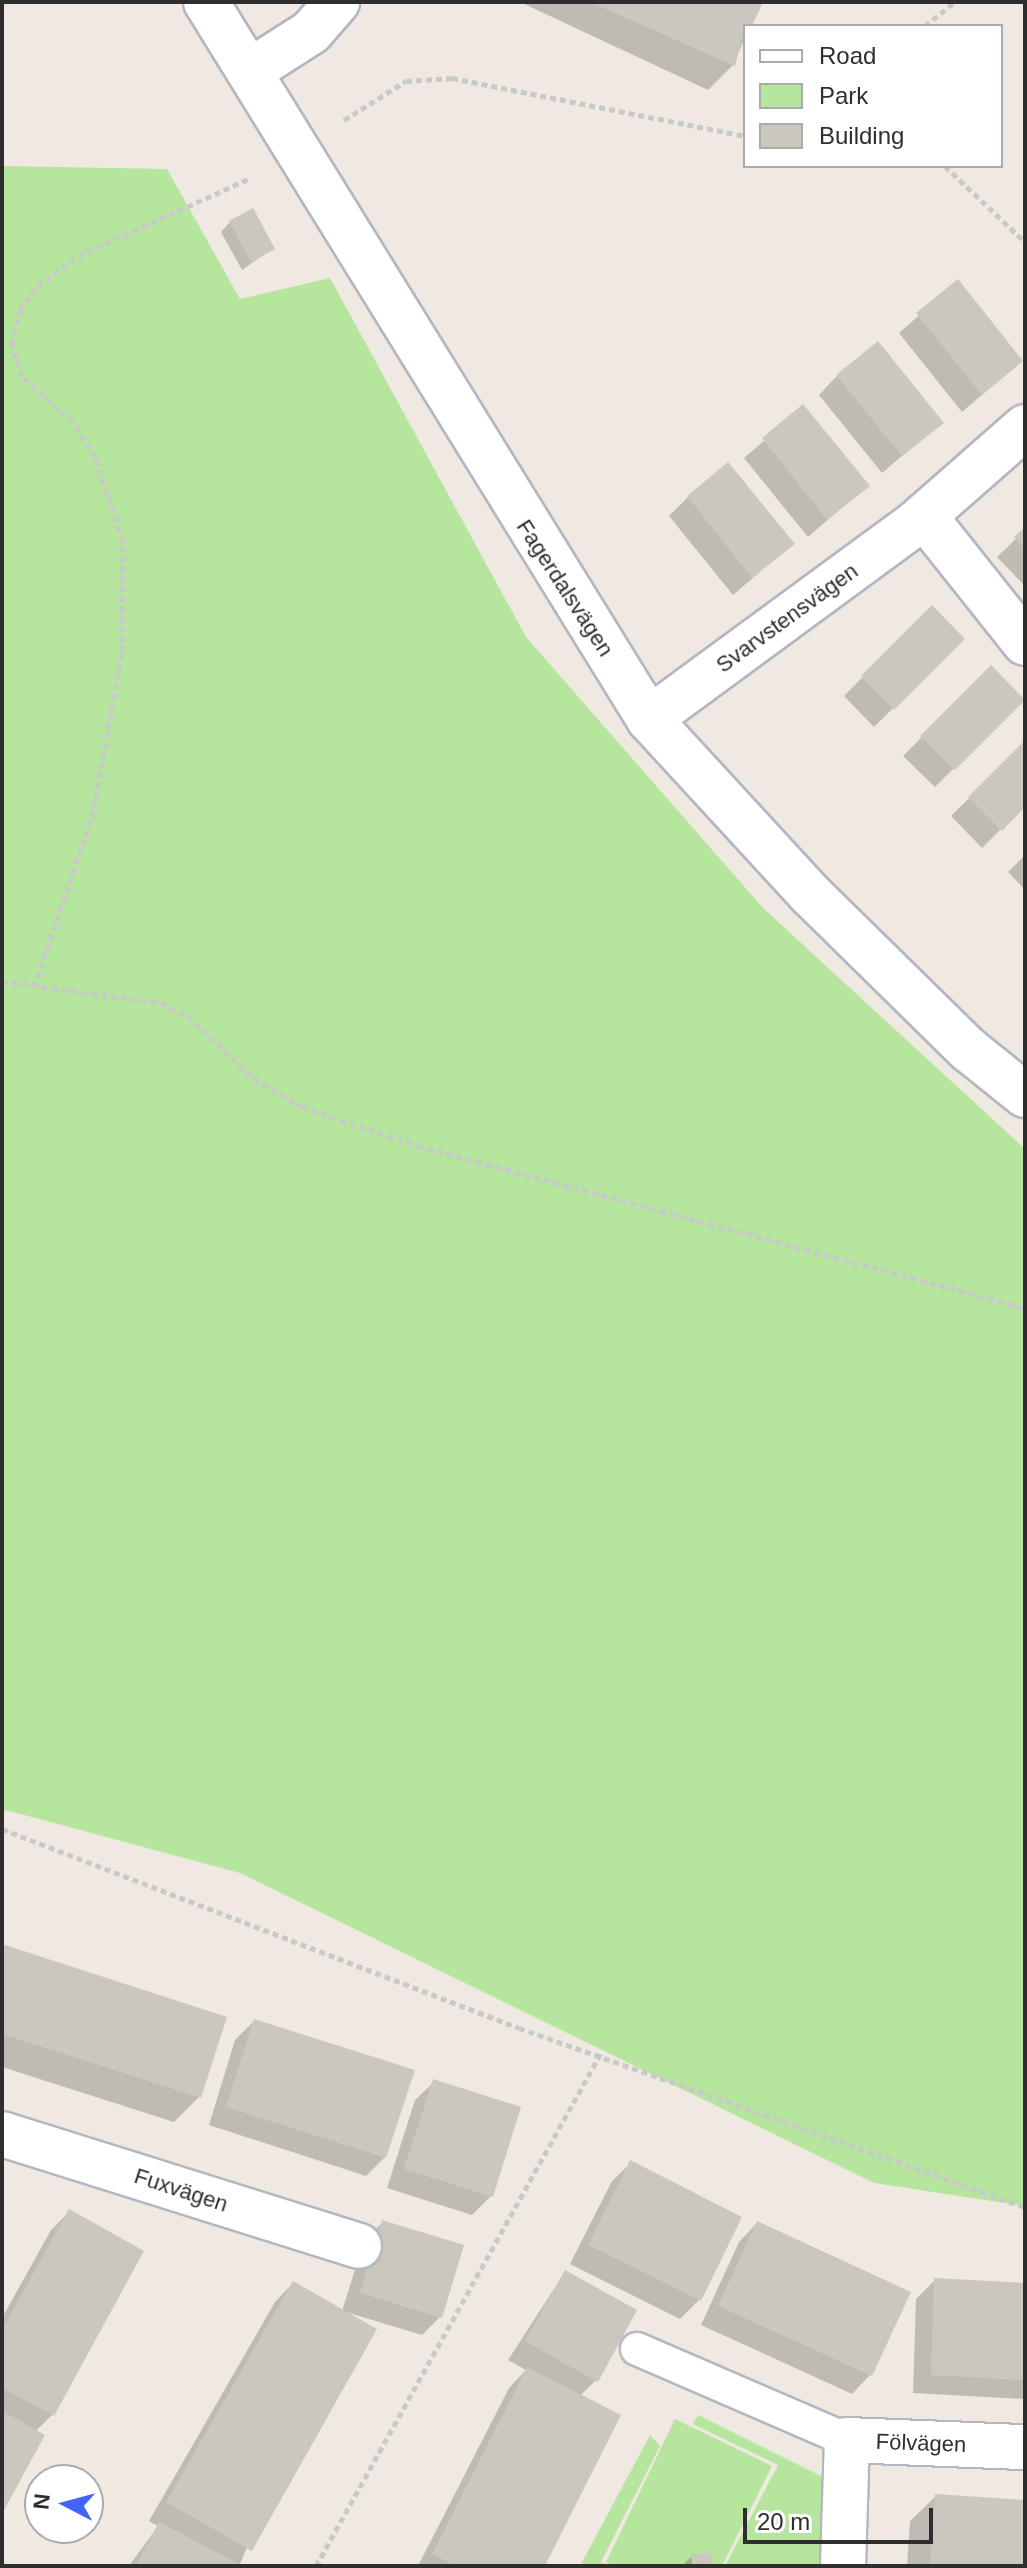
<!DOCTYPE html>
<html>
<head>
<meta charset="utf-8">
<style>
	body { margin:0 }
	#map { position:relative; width:1027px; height:2568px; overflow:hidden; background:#efe9e1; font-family:Arial,sans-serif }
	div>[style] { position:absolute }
	.green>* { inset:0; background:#b6e59e }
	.shadow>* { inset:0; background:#0003 }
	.building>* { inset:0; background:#cbc7bf }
	.path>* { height:5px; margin-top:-2.5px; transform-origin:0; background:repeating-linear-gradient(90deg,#c9c9c9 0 6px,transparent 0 10px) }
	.roads { filter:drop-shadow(2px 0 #b4b7c1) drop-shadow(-2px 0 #b4b7c1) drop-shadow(0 2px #b4b7c1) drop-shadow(0 -2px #b4b7c1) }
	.service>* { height:32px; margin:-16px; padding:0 16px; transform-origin:16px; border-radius:16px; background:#fff }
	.minor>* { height:44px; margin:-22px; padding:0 22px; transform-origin:22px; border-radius:22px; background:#fff }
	span { translate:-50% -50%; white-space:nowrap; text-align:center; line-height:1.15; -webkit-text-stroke:6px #fff; paint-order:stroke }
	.street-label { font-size:22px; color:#2e2e2e }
	.frame { position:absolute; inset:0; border:4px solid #2e2e2e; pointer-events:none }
	.legend { position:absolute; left:743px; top:24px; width:260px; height:144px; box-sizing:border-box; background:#fff; border:2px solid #ababab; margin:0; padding:10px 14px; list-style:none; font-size:24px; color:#2e2e2e }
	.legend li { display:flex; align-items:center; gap:16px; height:40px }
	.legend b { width:40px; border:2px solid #ababab }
	.north { position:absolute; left:24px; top:2464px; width:80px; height:80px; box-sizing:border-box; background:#fff; border:2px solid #ababab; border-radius:50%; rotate:276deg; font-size:22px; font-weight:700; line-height:32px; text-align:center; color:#2e2e2e }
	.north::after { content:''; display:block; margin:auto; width:28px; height:36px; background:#4264fb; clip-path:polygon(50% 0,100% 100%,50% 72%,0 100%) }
	.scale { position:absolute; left:743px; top:2508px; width:190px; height:36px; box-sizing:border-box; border:4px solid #2e2e2e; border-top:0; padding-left:10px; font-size:24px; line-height:28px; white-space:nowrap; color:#2e2e2e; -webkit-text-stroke:6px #fff; paint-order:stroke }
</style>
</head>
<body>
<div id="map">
	<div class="green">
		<i style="clip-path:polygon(2px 166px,167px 169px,240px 299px,330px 278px,526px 637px,763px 908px,1025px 1149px,1025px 2206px,874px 2183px,240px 1873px,2px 1809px)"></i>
		<i style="clip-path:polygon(698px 2415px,829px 2480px,825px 2566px,725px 2566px,778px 2465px,693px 2424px)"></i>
		<i style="clip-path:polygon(675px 2419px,772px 2466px,722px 2566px,615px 2566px,606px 2562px)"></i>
		<i style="clip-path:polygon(650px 2435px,660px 2446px,601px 2562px,608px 2566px,580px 2566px)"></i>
	</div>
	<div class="shadow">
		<i style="clip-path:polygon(520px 2px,761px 2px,733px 65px,708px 90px)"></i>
		<i style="clip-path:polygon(230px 222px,273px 248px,242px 270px,221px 232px)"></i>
		<i style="clip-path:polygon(957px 282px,1021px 361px,962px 412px,899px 333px)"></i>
		<i style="clip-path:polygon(837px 376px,941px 423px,882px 473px,819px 395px)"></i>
		<i style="clip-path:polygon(803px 407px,867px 486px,808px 537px,744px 458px)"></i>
		<i style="clip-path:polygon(688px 497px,792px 544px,733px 595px,669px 516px)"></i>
		<i style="clip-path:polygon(1025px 530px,1025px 586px,997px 557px)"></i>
		<i style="clip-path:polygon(932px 607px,963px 639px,874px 727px,844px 696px)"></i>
		<i style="clip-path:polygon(991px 668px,1023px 699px,935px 787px,903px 756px)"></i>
		<i style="clip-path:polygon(1025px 743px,1025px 805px,982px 848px,951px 816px)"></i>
		<i style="clip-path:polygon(1025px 855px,1025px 890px,1008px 872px)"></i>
		<i style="clip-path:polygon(2px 1946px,199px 2097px,174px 2122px,2px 2067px)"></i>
		<i style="clip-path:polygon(254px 2021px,385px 2157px,366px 2176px,209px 2125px,235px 2040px)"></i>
		<i style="clip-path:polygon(434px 2082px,491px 2196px,472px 2215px,387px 2188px,415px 2100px)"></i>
		<i style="clip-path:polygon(631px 2163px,740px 2218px,699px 2300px,680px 2319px,570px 2264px,612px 2181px)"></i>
		<i style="clip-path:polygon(69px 2212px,142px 2251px,52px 2415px,35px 2432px,2px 2510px,2px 2318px,51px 2230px)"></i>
		<i style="clip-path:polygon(383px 2222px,440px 2317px,422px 2335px,349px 2313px,239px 2566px,129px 2566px,158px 2526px,149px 2521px,275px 2302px,293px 2283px,342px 2311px,364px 2241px)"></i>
		<i style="clip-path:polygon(757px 2223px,908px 2292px,870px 2375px,852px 2394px,701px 2325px,739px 2242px)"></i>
		<i style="clip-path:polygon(565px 2272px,596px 2380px,580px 2396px,542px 2566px,418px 2566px,509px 2388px,526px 2370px,508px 2360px)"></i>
		<i style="clip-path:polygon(935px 2280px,1025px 2285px,1025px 2399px,913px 2393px,916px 2299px)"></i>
		<i style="clip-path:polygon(936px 2496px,1025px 2502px,1025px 2566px,907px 2566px,910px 2521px)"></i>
		<i style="clip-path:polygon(692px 2556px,710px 2566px,682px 2566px)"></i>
	</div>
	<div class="building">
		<i style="clip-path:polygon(590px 2px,763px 2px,752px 26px,745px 26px,735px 66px)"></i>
		<i style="clip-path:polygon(253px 208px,275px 249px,251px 262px,229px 221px)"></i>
		<i style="clip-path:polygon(958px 279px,1023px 361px,982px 395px,916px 313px)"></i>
		<i style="clip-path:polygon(878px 341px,944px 423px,902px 456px,836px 375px)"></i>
		<i style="clip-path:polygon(803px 404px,870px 486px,827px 520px,762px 438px)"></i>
		<i style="clip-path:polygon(728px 462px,795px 544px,752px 578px,687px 496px)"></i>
		<i style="clip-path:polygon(1025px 527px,1025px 549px,1014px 537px)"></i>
		<i style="clip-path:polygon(932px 605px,965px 639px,894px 710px,861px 676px)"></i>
		<i style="clip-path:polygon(991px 665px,1025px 700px,955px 770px,920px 736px)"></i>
		<i style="clip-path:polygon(1025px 740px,1025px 807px,1002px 831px,968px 797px)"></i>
		<i style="clip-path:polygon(2px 1944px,227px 2017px,201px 2098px,2px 2034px)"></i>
		<i style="clip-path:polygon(254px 2019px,415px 2070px,386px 2158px,226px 2107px)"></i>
		<i style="clip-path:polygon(433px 2079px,521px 2107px,493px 2197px,404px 2169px)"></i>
		<i style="clip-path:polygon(630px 2160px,742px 2217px,701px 2301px,588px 2245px)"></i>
		<i style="clip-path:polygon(69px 2209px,144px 2251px,54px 2416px,2px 2388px,2px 2330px)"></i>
		<i style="clip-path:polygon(382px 2220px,464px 2245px,442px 2318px,360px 2293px)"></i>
		<i style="clip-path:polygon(757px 2221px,911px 2292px,872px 2376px,718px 2306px)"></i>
		<i style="clip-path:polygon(565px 2270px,637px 2310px,598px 2382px,525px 2341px)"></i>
		<i style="clip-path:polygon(934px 2278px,1025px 2283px,1025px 2380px,931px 2375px)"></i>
		<i style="clip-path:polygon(293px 2281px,377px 2329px,252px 2551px,166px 2502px)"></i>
		<i style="clip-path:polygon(527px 2367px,621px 2415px,545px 2566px,456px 2566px,432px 2554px)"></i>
		<i style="clip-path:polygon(2px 2411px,45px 2435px,2px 2514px)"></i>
		<i style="clip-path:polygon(935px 2494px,1025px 2500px,1025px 2566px,930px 2566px)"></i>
		<i style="clip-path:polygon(159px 2522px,243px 2566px,136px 2566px)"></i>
		<i style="clip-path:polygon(711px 2553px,712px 2566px,692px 2566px,691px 2554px)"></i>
	</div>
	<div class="path">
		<i style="left:925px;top:26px;width:38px;rotate:-39deg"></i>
		<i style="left:344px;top:120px;width:73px;rotate:-32.2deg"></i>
		<i style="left:406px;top:81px;width:46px;rotate:-3.7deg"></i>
		<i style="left:452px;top:78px;width:299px;rotate:11.2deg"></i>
		<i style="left:945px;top:166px;width:110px;rotate:43.5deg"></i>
		<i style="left:2px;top:981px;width:161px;rotate:7.9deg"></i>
		<i style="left:161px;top:1003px;width:30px;rotate:26deg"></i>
		<i style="left:188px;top:1016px;width:91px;rotate:43.7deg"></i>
		<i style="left:254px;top:1079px;width:56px;rotate:30.3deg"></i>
		<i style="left:302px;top:1107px;width:122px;rotate:18.6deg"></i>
		<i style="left:418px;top:1146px;width:628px;rotate:14.94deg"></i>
		<i style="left:34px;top:987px;width:180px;rotate:-71.2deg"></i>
		<i style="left:92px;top:817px;width:168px;rotate:-79.7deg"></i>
		<i style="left:122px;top:652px;width:111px;rotate:-89.5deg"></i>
		<i style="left:123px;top:541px;width:89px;rotate:-108.4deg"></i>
		<i style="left:95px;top:457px;width:41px;rotate:-122.2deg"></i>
		<i style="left:73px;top:422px;width:69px;rotate:-138deg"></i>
		<i style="left:22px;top:376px;width:34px;rotate:-107deg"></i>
		<i style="left:12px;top:344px;width:35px;rotate:-77deg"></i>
		<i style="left:20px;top:310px;width:30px;rotate:-53deg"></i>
		<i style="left:38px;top:286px;width:50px;rotate:-36.9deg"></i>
		<i style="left:78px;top:256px;width:190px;rotate:-24.3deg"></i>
		<i style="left:2px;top:1829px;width:554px;rotate:21.05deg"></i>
		<i style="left:519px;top:2028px;width:537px;rotate:19.48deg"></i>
		<i style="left:316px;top:2566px;width:587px;rotate:-60.95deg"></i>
	</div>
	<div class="roads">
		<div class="service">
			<i style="left:637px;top:2349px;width:229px;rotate:23.4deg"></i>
		</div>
		<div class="minor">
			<i style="left:206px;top:2px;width:843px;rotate:58.29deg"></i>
			<i style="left:649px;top:719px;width:238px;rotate:47.4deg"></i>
			<i style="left:810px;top:894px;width:223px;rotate:44.5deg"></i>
			<i style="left:969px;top:1050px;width:72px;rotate:38.8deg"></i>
			<i style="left:250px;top:71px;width:72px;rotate:-32.6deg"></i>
			<i style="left:311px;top:32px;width:40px;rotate:-49deg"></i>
			<i style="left:924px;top:516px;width:162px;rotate:51.5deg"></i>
			<i style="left:649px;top:719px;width:333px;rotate:-36.3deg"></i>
			<i style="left:917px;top:522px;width:144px;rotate:-41.3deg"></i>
			<i style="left:2px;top:2134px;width:374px;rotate:17.4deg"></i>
			<i style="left:843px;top:2566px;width:126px;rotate:-88.2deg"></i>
			<i style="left:847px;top:2440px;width:178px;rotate:2.3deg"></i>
		</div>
	</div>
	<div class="street-label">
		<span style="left:565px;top:588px;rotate:57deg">Fagerdalsvägen</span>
		<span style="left:787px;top:618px;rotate:-36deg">Svarvstensvägen</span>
		<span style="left:181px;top:2190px;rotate:18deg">Fuxvägen</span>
		<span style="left:921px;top:2443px;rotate:2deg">Fölvägen</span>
	</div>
	<div class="frame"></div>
	<ul class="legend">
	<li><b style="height:10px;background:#fff"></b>Road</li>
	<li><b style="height:22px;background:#b6e59e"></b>Park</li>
	<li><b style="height:22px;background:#cbc7bf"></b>Building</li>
	</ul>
	<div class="north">N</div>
	<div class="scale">20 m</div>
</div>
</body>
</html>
